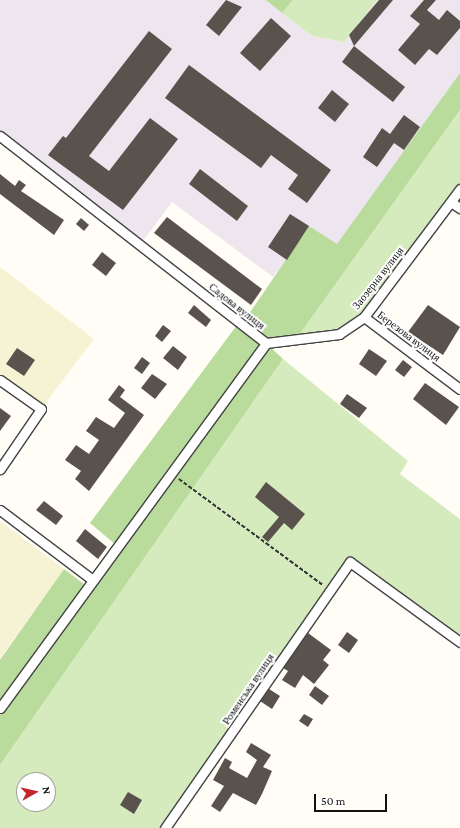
<!DOCTYPE html>
<html>
<head>
<meta charset="utf-8">
<style>
	body { margin:0 }
	#map { position:relative; width:460px; height:828px; overflow:hidden; background:#fffdf5; font-family:"Crimson Pro",serif }
	div>[style] { position:absolute }
	.industrial>* { inset:0; background:#eee6ef }
	.farmland>* { inset:0; background:#f6f3d4 }
	.green>* { inset:0; background:#d5ebbd }
	.forest>* { inset:0; background:#b9dc9c }
	.building>* { inset:0; background:#5a524d }
	.path>* { height:1.5px; margin-top:-0.75px; transform-origin:0; background:repeating-linear-gradient(90deg,#333 0 4px,transparent 0 6px) }
	.roads { filter:drop-shadow(1px 0 #444) drop-shadow(-1px 0 #444) drop-shadow(0 1px #444) drop-shadow(0 -1px #444) }
	.street>* { height:9px; margin:-4.5px; padding:0 4.5px; transform-origin:4.5px; border-radius:4.5px; background:#fff }
	span { translate:-50% -50%; white-space:nowrap; text-align:center; line-height:1.15; -webkit-text-stroke:4px #fff; paint-order:stroke }
	.street-label { font-size:11px; color:#111 }
	.north { position:absolute; left:16px; top:772px; width:40px; height:40px; box-sizing:border-box; background:#fff; border:1px solid #a0a0a0; border-radius:50%; rotate:82deg; font-size:11px; font-weight:700; line-height:16px; text-align:center; color:#111 }
	.north::after { content:''; display:block; margin:auto; width:14px; height:18px; background:#c4262e; clip-path:polygon(50% 0,100% 100%,50% 72%,0 100%) }
	.scale { position:absolute; left:314px; top:794px; width:73px; height:18px; box-sizing:border-box; border:2px solid #111; border-top:0; padding-left:5px; font-size:12px; line-height:14px; white-space:nowrap; color:#111; -webkit-text-stroke:3px #fff; paint-order:stroke }
</style>
</head>
<body>
<div id="map">
	<div class="industrial">
		<i style="clip-path:polygon(0 0,266px 0,312px 36px,344px 42px,377px 0,460px 0,460px 73px,337px 245px,287px 259px,273px 277px,172px 202px,140px 245px,0 136px)"></i>
	</div>
	<div class="farmland">
		<i style="clip-path:polygon(0 267px,94px 339px,41px 409px,0 380px)"></i>
		<i style="clip-path:polygon(0 521px,64px 569px,0 659px)"></i>
	</div>
	<div class="green">
		<i style="clip-path:polygon(293px 0,377px 0,344px 42px,312px 36px,282px 13px)"></i>
		<i style="clip-path:polygon(460px 110px,460px 189px,364px 317px,339px 334px,294px 342px)"></i>
		<i style="clip-path:polygon(evenodd,283px 359px,408px 461px,400px 474px,460px 519px,460px 640px,350px 562px,163px 828px,0 828px,0 765px,283px 359px,24px 780px,48px 780px,48px 804px,24px 804px,24px 780px)"></i>
	</div>
	<div class="forest">
		<i style="clip-path:polygon(266px 0,293px 0,282px 13px)"></i>
		<i style="clip-path:polygon(460px 73px,460px 110px,294px 342px,267px 344px,283px 359px,0 765px,0 660px,64px 569px,88px 587px,116px 545px,90px 523px,237px 325px,242px 324px,309px 226px,337px 244px)"></i>
	</div>
	<div class="building">
		<i style="clip-path:polygon(226px 0,242px 7px,219px 36px,206px 25px)"></i>
		<i style="clip-path:polygon(379px 0,393px 0,354px 46px,349px 35px)"></i>
		<i style="clip-path:polygon(424px 0,436px 0,427px 10px,439px 20px,447px 10px,460px 21px,460px 28px,437px 55px,429px 49px,415px 65px,398px 50px,420px 24px,410px 16px)"></i>
		<i style="clip-path:polygon(271px 18px,291px 36px,260px 71px,240px 53px)"></i>
		<i style="clip-path:polygon(149px 31px,172px 49px,89px 156px,109px 171px,150px 118px,178px 139px,123px 210px,48px 155px,63px 136px,66px 138px)"></i>
		<i style="clip-path:polygon(354px 46px,405px 87px,393px 102px,342px 62px)"></i>
		<i style="clip-path:polygon(189px 65px,331px 170px,307px 203px,288px 189px,298px 175px,271px 155px,261px 168px,165px 98px)"></i>
		<i style="clip-path:polygon(332px 90px,349px 104px,335px 122px,318px 108px)"></i>
		<i style="clip-path:polygon(404px 115px,420px 127px,404px 150px,394px 143px,377px 167px,363px 157px,382px 128px,390px 134px)"></i>
		<i style="clip-path:polygon(200px 169px,248px 206px,237px 221px,189px 184px)"></i>
		<i style="clip-path:polygon(0 174px,15px 186px,19px 180px,26px 185px,21px 191px,64px 220px,54px 235px,0 194px)"></i>
		<i style="clip-path:polygon(290px 214px,309px 226px,287px 260px,268px 247px)"></i>
		<i style="clip-path:polygon(167px 217px,262px 289px,251px 305px,154px 233px)"></i>
		<i style="clip-path:polygon(81px 218px,89px 225px,84px 231px,76px 224px)"></i>
		<i style="clip-path:polygon(102px 252px,116px 263px,106px 276px,92px 265px)"></i>
		<i style="clip-path:polygon(194px 305px,211px 320px,206px 327px,188px 313px)"></i>
		<i style="clip-path:polygon(428px 305px,460px 327px,443px 355px,408px 332px)"></i>
		<i style="clip-path:polygon(163px 325px,171px 331px,162px 342px,155px 336px)"></i>
		<i style="clip-path:polygon(173px 346px,187px 357px,178px 370px,163px 358px)"></i>
		<i style="clip-path:polygon(17px 348px,35px 360px,24px 376px,6px 364px)"></i>
		<i style="clip-path:polygon(369px 349px,387px 361px,376px 376px,359px 364px)"></i>
		<i style="clip-path:polygon(142px 357px,150px 363px,142px 374px,134px 368px)"></i>
		<i style="clip-path:polygon(403px 360px,412px 367px,404px 377px,395px 370px)"></i>
		<i style="clip-path:polygon(152px 374px,167px 384px,155px 399px,141px 388px)"></i>
		<i style="clip-path:polygon(425px 383px,459px 407px,446px 425px,413px 399px)"></i>
		<i style="clip-path:polygon(119px 385px,125px 390px,120px 397px,144px 415px,89px 491px,75px 479px,81px 471px,65px 460px,76px 445px,89px 454px,99px 440px,86px 431px,96px 417px,114px 428px,125px 413px,108px 400px)"></i>
		<i style="clip-path:polygon(347px 394px,367px 408px,359px 418px,340px 404px)"></i>
		<i style="clip-path:polygon(0 408px,11px 416px,0 431px)"></i>
		<i style="clip-path:polygon(266px 482px,305px 514px,292px 530px,284px 523px,268px 542px,262px 537px,279px 517px,255px 497px)"></i>
		<i style="clip-path:polygon(44px 501px,63px 516px,56px 525px,36px 510px)"></i>
		<i style="clip-path:polygon(85px 529px,107px 547px,98px 559px,76px 541px)"></i>
		<i style="clip-path:polygon(347px 632px,358px 640px,349px 653px,338px 645px)"></i>
		<i style="clip-path:polygon(308px 633px,331px 650px,323px 660px,329px 665px,314px 684px,303px 675px,295px 688px,282px 680px,288px 671px,283px 668px)"></i>
		<i style="clip-path:polygon(315px 686px,329px 696px,322px 705px,309px 695px)"></i>
		<i style="clip-path:polygon(269px 689px,280px 696px,272px 709px,260px 701px)"></i>
		<i style="clip-path:polygon(304px 714px,313px 719px,308px 727px,299px 721px)"></i>
		<i style="clip-path:polygon(251px 743px,271px 755px,263px 767px,272px 771px,262px 794px,256px 805px,233px 793px,220px 812px,211px 806px,224px 786px,213px 780px,225px 758px,232px 762px,229px 768px,247px 778px,257px 760px,246px 752px)"></i>
		<i style="clip-path:polygon(128px 792px,142px 800px,134px 814px,120px 805px)"></i>
	</div>
	<div class="path">
		<i style="left:179px;top:479px;width:179px;rotate:36.4deg"></i>
	</div>
	<div class="roads">
		<div class="street">
			<i style="left:0;top:136px;width:337px;rotate:37.9deg"></i>
			<i style="left:451px;top:202px;width:11px;rotate:34deg"></i>
			<i style="left:364px;top:317px;width:120px;rotate:36.9deg"></i>
			<i style="left:266px;top:343px;width:74px;rotate:-7deg"></i>
			<i style="left:339px;top:334px;width:30px;rotate:-34deg"></i>
			<i style="left:364px;top:317px;width:160px;rotate:-53.1deg"></i>
			<i style="left:0;top:380px;width:50px;rotate:35.3deg"></i>
			<i style="left:41px;top:409px;width:73px;rotate:124.3deg"></i>
			<i style="left:0;top:510px;width:116px;rotate:37deg"></i>
			<i style="left:0;top:708px;width:452px;rotate:-53.9deg"></i>
			<i style="left:165px;top:828px;width:324px;rotate:-55.2deg"></i>
			<i style="left:350px;top:562px;width:136px;rotate:36deg"></i>
		</div>
	</div>
	<div class="street-label">
		<span style="left:378px;top:278px;rotate:-52deg">Заозерна вулиця</span>
		<span style="left:237px;top:306px;rotate:38deg">Садова вулиця</span>
		<span style="left:409px;top:336px;rotate:37deg">Березова вулиця</span>
		<span style="left:248px;top:689px;rotate:-56deg">Роменська вулиця</span>
	</div>
	<div class="north">N</div>
	<div class="scale">50 m</div>
</div>
</body>
</html>
